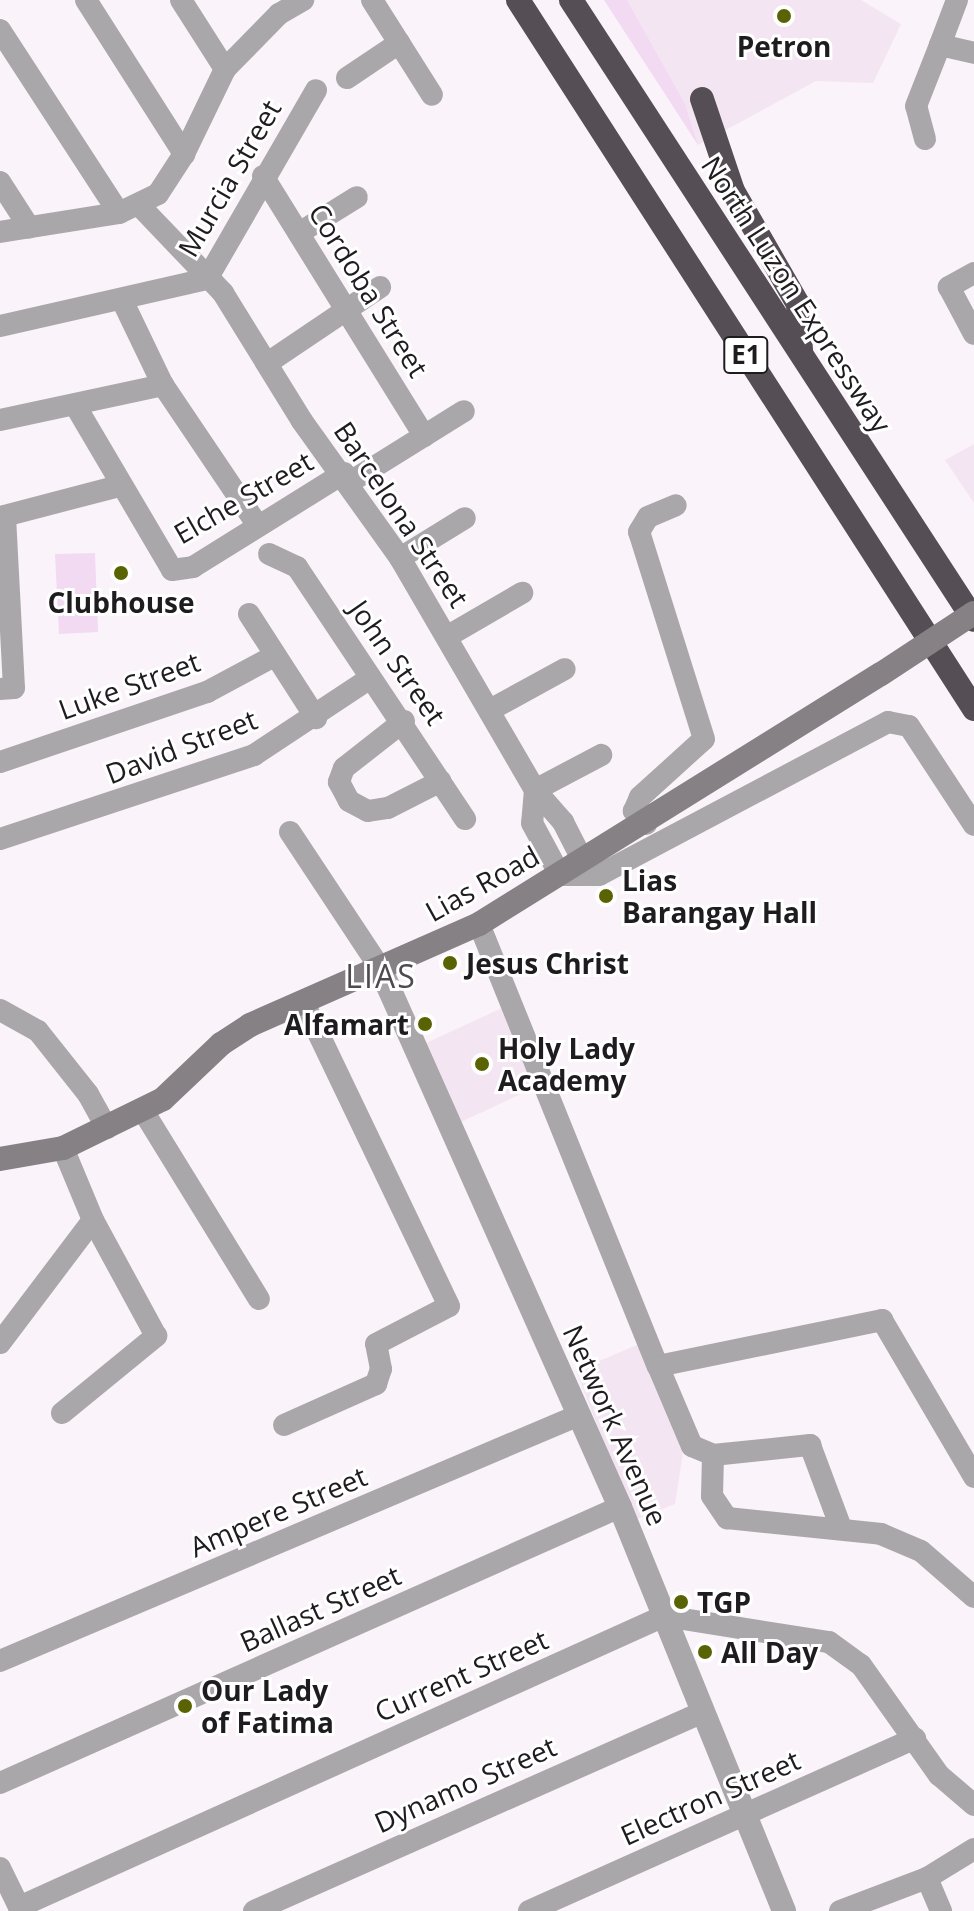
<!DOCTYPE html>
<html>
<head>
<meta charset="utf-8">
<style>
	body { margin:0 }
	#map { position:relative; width:974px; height:1911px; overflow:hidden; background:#faf3fa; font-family:"Open Sans",sans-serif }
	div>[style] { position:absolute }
	.built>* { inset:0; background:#f3e6f2 }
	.green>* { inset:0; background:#f3daf3 }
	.minor>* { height:22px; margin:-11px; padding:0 11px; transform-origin:11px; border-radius:11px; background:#a9a7a9 }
	.tertiary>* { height:24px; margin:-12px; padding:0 12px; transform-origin:12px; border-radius:12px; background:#a9a7a9 }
	.secondary>* { height:24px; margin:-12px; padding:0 12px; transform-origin:12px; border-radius:12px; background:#858185 }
	.motorway>* { height:24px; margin:-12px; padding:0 12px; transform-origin:12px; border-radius:12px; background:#554f55 }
	.secondary-bridge>* { height:24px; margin:-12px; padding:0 12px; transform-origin:12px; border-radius:12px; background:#858185 }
	.dots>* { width:22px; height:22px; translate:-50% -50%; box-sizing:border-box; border:4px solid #fff; border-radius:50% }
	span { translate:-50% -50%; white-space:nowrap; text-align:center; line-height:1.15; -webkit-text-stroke:6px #fff; paint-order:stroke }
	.shield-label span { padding:2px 6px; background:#fff; border:2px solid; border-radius:6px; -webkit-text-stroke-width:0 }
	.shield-label { font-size:26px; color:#1e1c1e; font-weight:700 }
	.poi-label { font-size:28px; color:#1e1c1e; font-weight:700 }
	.left { translate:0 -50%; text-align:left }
	.right { translate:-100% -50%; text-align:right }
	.street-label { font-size:28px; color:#1e1c1e }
	.quarter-label { font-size:32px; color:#504a4f; letter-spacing:2px }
</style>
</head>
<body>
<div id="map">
	<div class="built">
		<i style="clip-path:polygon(605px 0,861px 0,901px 24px,873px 83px,816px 81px,698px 145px)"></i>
		<i style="clip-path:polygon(974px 444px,974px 503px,945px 460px)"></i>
		<i style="clip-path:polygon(502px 1008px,540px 1085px,461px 1122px,426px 1043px)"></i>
		<i style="clip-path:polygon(639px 1344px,684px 1446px,675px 1504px,634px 1520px,576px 1371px)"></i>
	</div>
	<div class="green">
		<i style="clip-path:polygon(604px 0,627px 0,685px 104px,698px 145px)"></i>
		<i style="clip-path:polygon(95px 553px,98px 632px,59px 634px,55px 554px)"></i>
	</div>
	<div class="minor">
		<i style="left:86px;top:0;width:183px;rotate:57.5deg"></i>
		<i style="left:181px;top:0;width:82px;rotate:57.5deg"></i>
		<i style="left:372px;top:0;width:112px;rotate:57.7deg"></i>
		<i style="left:0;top:30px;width:218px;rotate:57deg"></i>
		<i style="left:940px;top:45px;width:48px;rotate:-69.3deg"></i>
		<i style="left:347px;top:78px;width:63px;rotate:-33.9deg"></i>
		<i style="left:925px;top:139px;width:34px;rotate:-105deg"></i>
		<i style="left:916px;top:106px;width:66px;rotate:-68.5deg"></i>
		<i style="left:940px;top:45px;width:35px;rotate:13deg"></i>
		<i style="left:263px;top:176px;width:306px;rotate:58.2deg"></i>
		<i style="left:0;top:182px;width:54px;rotate:57.2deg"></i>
		<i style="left:139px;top:205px;width:122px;rotate:46.3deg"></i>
		<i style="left:223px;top:293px;width:150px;rotate:58.3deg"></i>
		<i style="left:302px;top:421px;width:168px;rotate:54.4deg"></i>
		<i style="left:400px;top:558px;width:268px;rotate:59.8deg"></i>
		<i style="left:535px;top:790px;width:43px;rotate:48.8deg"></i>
		<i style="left:563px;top:822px;width:44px;rotate:62.9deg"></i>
		<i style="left:0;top:232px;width:121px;rotate:-9.1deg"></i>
		<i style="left:119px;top:213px;width:43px;rotate:-26deg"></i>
		<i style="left:158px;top:194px;width:48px;rotate:-57deg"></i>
		<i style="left:184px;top:154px;width:94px;rotate:-64.2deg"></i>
		<i style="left:225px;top:69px;width:77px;rotate:-45.5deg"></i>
		<i style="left:279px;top:14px;width:28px;rotate:-30deg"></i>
		<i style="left:299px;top:233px;width:68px;rotate:-31.8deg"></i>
		<i style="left:974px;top:273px;width:29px;rotate:151deg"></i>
		<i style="left:949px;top:287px;width:53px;rotate:62deg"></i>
		<i style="left:123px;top:302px;width:92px;rotate:64.3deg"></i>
		<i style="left:163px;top:385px;width:170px;rotate:56deg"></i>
		<i style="left:0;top:326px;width:212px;rotate:-12.8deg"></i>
		<i style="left:207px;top:279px;width:218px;rotate:-60deg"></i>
		<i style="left:269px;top:362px;width:134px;rotate:-34deg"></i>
		<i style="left:75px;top:405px;width:191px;rotate:59.5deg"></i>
		<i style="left:172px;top:570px;width:21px;rotate:-8deg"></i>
		<i style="left:193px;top:567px;width:178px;rotate:-31.9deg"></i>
		<i style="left:0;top:420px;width:167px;rotate:-12.1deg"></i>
		<i style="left:350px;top:482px;width:134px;rotate:-31.9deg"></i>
		<i style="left:0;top:517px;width:123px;rotate:-14.6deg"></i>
		<i style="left:269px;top:554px;width:31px;rotate:25deg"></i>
		<i style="left:297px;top:567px;width:303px;rotate:56.3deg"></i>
		<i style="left:400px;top:558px;width:76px;rotate:-31.6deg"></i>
		<i style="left:249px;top:614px;width:124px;rotate:57.2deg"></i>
		<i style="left:448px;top:636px;width:86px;rotate:-30.2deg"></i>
		<i style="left:0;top:689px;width:14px;rotate:-4deg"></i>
		<i style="left:14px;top:688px;width:172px;rotate:-93deg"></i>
		<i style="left:490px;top:710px;width:85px;rotate:-28.7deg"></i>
		<i style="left:404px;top:721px;width:76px;rotate:141.9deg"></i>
		<i style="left:344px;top:768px;width:15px;rotate:110deg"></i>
		<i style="left:339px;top:782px;width:21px;rotate:62deg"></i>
		<i style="left:349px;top:801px;width:21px;rotate:28deg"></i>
		<i style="left:368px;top:811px;width:20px;rotate:-9deg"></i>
		<i style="left:388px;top:808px;width:59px;rotate:-27deg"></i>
		<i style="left:0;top:762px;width:219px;rotate:-18.7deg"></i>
		<i style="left:207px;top:692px;width:76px;rotate:-28.2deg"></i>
		<i style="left:535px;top:790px;width:33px;rotate:95deg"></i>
		<i style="left:532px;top:823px;width:59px;rotate:61.7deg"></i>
		<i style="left:560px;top:875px;width:39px"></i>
		<i style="left:599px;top:875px;width:327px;rotate:-27.9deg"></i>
		<i style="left:888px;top:722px;width:21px;rotate:11deg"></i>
		<i style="left:909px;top:726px;width:118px;rotate:56.7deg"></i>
		<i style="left:535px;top:790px;width:75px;rotate:-27.9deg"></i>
		<i style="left:646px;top:824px;width:18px;rotate:-133deg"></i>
		<i style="left:634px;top:811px;width:15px;rotate:-67deg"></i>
		<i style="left:640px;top:797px;width:86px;rotate:-42.2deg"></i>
		<i style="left:704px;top:739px;width:217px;rotate:-107.4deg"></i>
		<i style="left:639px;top:532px;width:17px;rotate:-59deg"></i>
		<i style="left:648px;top:517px;width:30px;rotate:-23deg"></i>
		<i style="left:290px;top:832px;width:163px;rotate:56.5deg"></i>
		<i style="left:0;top:839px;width:268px;rotate:-18.3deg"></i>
		<i style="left:254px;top:755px;width:138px;rotate:-33.5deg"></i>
		<i style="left:479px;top:924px;width:477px;rotate:68deg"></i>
		<i style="left:658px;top:1366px;width:229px;rotate:-11.6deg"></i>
		<i style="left:882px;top:1320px;width:182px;rotate:59.6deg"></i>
		<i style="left:0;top:1010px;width:43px;rotate:28.9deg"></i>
		<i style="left:38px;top:1031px;width:80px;rotate:51.6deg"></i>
		<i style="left:88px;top:1094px;width:39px;rotate:61deg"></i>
		<i style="left:142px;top:1109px;width:223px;rotate:58.4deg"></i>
		<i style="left:0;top:1343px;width:154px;rotate:-52.9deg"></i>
		<i style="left:658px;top:1366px;width:87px;rotate:67deg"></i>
		<i style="left:692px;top:1446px;width:23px;rotate:23deg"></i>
		<i style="left:713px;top:1455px;width:98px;rotate:-5.9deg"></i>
		<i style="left:810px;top:1445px;width:89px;rotate:69.5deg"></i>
		<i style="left:62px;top:1413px;width:122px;rotate:-39.3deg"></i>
		<i style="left:156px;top:1336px;width:132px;rotate:-118.5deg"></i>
		<i style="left:93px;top:1220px;width:78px;rotate:-112.6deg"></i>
		<i style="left:284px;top:1425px;width:101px;rotate:-24deg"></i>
		<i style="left:376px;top:1384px;width:16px;rotate:-72deg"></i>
		<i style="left:381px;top:1369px;width:25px;rotate:-101deg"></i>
		<i style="left:376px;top:1344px;width:82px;rotate:-27.5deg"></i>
		<i style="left:449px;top:1306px;width:338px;rotate:-115.6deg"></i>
		<i style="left:713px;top:1455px;width:41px;rotate:91.4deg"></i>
		<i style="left:712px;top:1496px;width:27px;rotate:56deg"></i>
		<i style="left:727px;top:1518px;width:155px;rotate:5.9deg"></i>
		<i style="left:881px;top:1534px;width:43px;rotate:23deg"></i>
		<i style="left:921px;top:1551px;width:70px;rotate:41deg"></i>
		<i style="left:0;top:1661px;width:629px;rotate:-23.02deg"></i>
		<i style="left:0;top:1783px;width:679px;rotate:-24deg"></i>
		<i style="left:0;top:1868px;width:48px;rotate:64deg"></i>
		<i style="left:927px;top:1878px;width:36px;rotate:67deg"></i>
		<i style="left:19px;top:1907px;width:708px;rotate:-24.28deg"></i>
		<i style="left:664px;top:1616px;width:167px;rotate:9deg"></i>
		<i style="left:829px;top:1642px;width:39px;rotate:36deg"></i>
		<i style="left:861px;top:1665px;width:135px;rotate:54.7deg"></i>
		<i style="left:939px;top:1775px;width:46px;rotate:40.6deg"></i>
		<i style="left:254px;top:1911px;width:489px;rotate:-23.9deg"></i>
		<i style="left:529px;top:1911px;width:423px;rotate:-24.1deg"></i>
		<i style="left:840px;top:1911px;width:93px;rotate:-20.8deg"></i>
		<i style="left:927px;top:1878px;width:55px;rotate:-31.7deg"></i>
	</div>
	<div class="tertiary">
		<i style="left:380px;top:968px;width:590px;rotate:66deg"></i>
		<i style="left:620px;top:1507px;width:436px;rotate:67.9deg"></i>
	</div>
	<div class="secondary">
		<i style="left:0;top:1159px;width:64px;rotate:-9.9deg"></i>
		<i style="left:63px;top:1148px;width:111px;rotate:-26.1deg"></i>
		<i style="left:163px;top:1099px;width:80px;rotate:-43.5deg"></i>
		<i style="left:221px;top:1044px;width:35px;rotate:-33deg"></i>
		<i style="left:250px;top:1025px;width:250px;rotate:-23.8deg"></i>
		<i style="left:479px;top:924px;width:473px;rotate:-31.9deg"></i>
	</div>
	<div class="motorway">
		<i style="left:518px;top:0;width:843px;rotate:57.25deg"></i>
		<i style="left:571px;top:0;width:739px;rotate:56.98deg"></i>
		<i style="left:702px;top:99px;width:97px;rotate:71.4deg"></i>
		<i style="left:733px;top:191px;width:130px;rotate:60.1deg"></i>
		<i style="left:798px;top:304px;width:47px;rotate:86.3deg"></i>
	</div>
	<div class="secondary-bridge">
		<i style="left:881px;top:674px;width:111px;rotate:-33.3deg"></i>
	</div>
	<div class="dots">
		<i style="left:784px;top:16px;background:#596303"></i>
		<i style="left:121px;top:573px;background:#596303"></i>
		<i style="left:606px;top:896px;background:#596303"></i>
		<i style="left:450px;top:963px;background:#596303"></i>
		<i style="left:425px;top:1024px;background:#596303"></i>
		<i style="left:482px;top:1064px;background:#596303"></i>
		<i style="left:681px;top:1602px;background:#596303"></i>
		<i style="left:705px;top:1652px;background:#596303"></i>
		<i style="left:185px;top:1706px;background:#596303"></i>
	</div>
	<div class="shield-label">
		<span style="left:746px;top:355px">E1</span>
	</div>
	<div class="poi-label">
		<span style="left:784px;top:46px">Petron</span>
		<span style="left:121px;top:602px">Clubhouse</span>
		<span class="left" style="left:622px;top:896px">Lias<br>Barangay Hall</span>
		<span class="left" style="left:466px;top:963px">Jesus Christ</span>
		<span class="right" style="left:409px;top:1024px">Alfamart</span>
		<span class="left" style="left:498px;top:1064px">Holy Lady<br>Academy</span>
		<span class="left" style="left:697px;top:1602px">TGP</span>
		<span class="left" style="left:721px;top:1652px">All Day</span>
		<span class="left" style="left:201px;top:1706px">Our Lady<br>of Fatima</span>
	</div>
	<div class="street-label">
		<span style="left:229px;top:178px;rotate:-60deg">Murcia Street</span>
		<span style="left:369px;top:290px;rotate:58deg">Cordoba Street</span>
		<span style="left:797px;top:294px;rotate:57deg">North Luzon Expressway</span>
		<span style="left:243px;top:497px;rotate:-30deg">Elche Street</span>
		<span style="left:402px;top:514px;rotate:56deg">Barcelona Street</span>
		<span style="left:398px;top:662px;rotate:55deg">John Street</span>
		<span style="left:129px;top:685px;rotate:-20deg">Luke Street</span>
		<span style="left:181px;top:746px;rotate:-21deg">David Street</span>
		<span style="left:482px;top:883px;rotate:-29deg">Lias Road</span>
		<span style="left:616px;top:1425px;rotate:66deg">Network Avenue</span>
		<span style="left:278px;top:1511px;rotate:-23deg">Ampere Street</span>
		<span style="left:320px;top:1608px;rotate:-24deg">Ballast Street</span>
		<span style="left:461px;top:1675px;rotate:-24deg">Current Street</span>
		<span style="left:465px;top:1784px;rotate:-24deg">Dynamo Street</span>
		<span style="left:710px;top:1797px;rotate:-24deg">Electron Street</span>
	</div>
	<div class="quarter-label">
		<span style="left:381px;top:976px">LIAS</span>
	</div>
</div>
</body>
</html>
